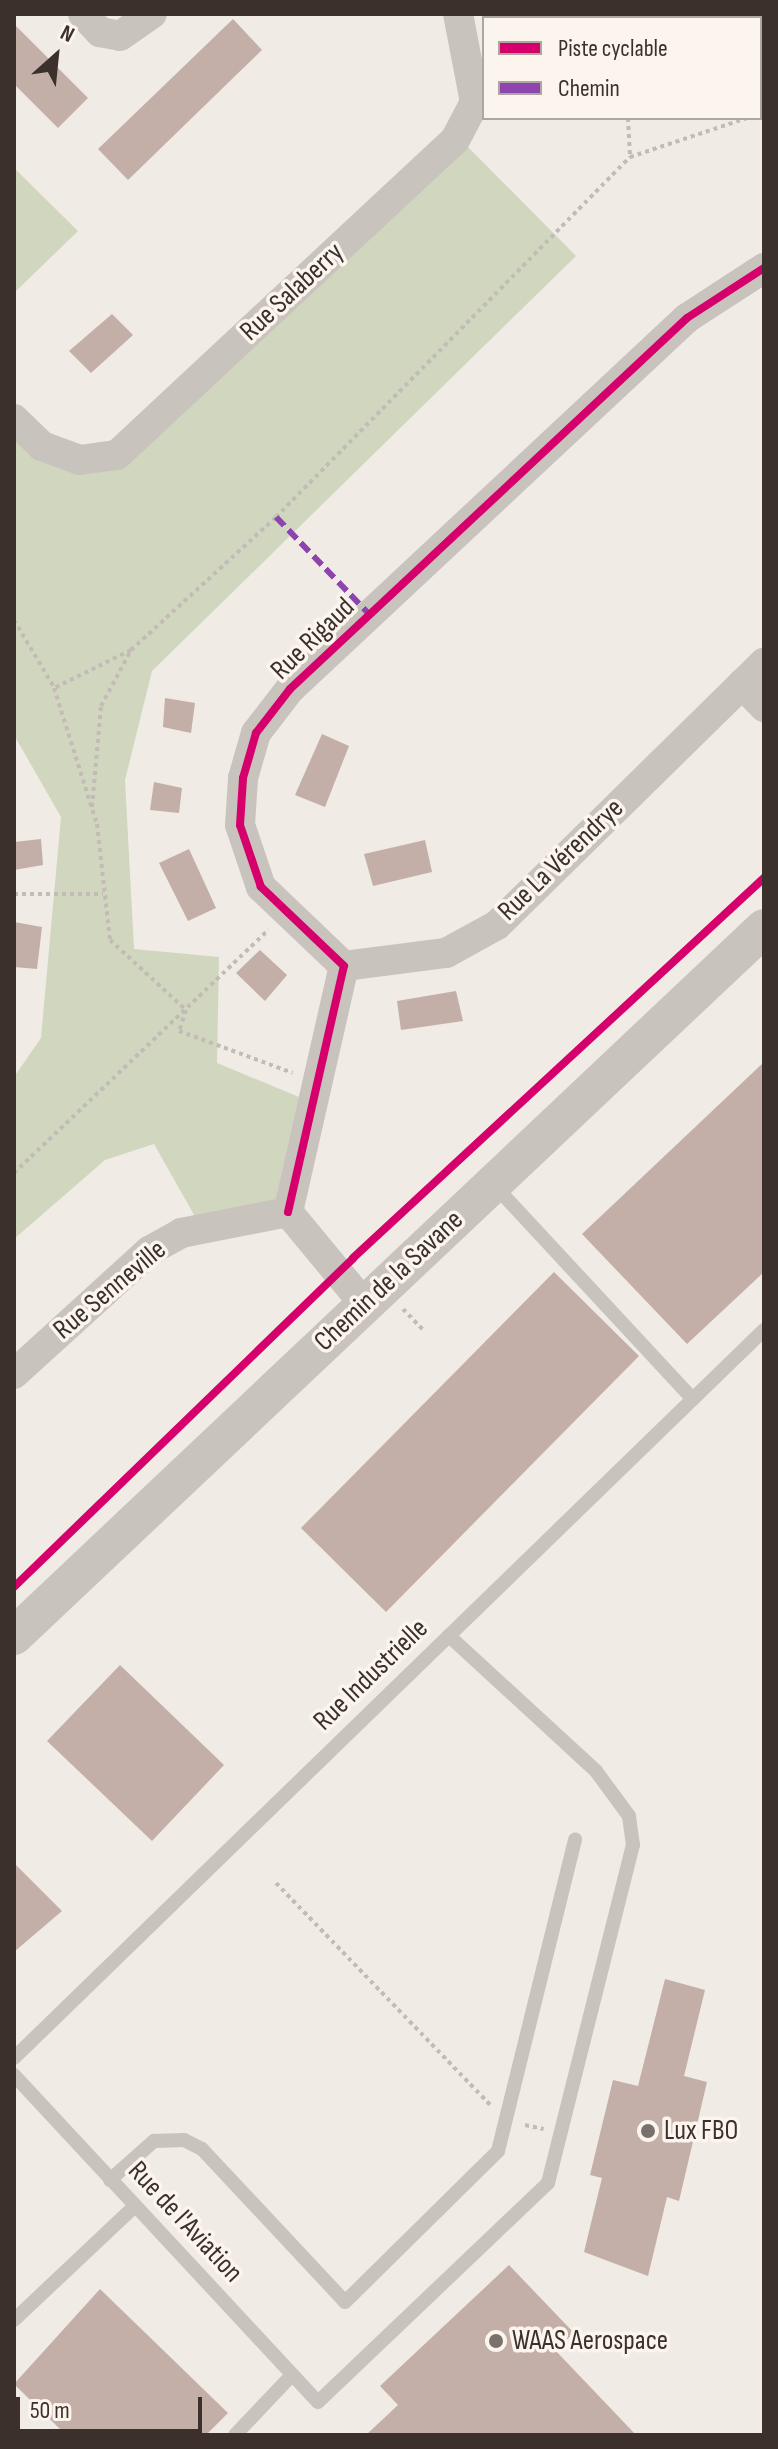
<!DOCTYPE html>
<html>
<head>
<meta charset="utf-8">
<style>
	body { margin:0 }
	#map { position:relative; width:778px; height:2449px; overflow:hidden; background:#f0ebe5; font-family:"Sofia Sans Condensed",sans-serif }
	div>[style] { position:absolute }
	.green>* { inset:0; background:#d1d6bf }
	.building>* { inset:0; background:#c3afa7 }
	.path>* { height:4px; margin-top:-2px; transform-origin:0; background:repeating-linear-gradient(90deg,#c2bbb6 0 4px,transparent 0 8px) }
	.service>* { height:14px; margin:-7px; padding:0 7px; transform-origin:7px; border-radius:7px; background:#c9c3be }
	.minor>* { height:30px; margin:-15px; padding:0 15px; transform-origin:15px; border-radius:15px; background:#c9c3be }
	.tertiary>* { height:38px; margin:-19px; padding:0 19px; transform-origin:19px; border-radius:19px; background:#c9c3be }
	.quiet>* { height:6px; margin-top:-3px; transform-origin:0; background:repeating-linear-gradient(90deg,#8e44ad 0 12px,transparent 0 18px) }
	.cycleway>* { height:8px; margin:-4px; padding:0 4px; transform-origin:4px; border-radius:4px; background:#d6006c }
	.dots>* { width:22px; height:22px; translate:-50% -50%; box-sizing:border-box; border:4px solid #fbf5ee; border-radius:50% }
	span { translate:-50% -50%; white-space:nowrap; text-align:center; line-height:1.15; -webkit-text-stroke:7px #fbf5ee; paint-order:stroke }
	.street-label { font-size:28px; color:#3b302b }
	.poi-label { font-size:28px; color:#3b302b }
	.left { translate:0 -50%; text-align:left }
	.frame { position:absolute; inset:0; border:16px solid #3b302b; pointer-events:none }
	.legend { position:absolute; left:482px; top:16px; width:280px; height:104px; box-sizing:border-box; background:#fbf5ee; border:2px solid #aea6a0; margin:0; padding:10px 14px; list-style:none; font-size:24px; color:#3b302b }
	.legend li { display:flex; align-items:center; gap:16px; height:40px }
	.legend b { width:40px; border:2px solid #aea6a0 }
	.north { position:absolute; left:16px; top:16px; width:80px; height:80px; -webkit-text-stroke:6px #fbf5ee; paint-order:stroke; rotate:27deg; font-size:22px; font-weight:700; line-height:32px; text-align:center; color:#3b302b }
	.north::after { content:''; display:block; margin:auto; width:28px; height:36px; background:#3b302b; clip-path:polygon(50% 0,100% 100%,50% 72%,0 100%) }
	.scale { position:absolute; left:16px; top:2397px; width:186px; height:36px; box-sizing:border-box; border:4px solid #3b302b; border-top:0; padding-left:10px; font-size:24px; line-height:28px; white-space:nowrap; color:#3b302b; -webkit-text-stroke:6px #fbf5ee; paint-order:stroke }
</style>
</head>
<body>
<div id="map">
	<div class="green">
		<i style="clip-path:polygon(468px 147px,576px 256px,152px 671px,125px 780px,134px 949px,219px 957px,217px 1063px,299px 1097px,272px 1215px,197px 1220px,154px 1144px,105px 1160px,14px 1239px,14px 1077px,41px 1038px,61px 817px,14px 735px,14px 430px,124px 463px)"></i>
		<i style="clip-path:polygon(14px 168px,78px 231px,14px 293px)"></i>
	</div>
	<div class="building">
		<i style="clip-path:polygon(233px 19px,262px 50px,128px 180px,98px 149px)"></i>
		<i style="clip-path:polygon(14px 24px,88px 98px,58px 128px,14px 84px)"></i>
		<i style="clip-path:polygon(112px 314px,133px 335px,91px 373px,69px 351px)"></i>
		<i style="clip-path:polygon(165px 698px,195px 703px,191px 733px,163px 727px)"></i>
		<i style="clip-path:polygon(322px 734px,349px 746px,325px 807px,295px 795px)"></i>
		<i style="clip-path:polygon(154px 782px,182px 788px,179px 813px,150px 810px)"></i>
		<i style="clip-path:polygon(41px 839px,43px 865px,14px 870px,14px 842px)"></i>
		<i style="clip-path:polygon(425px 840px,432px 872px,373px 886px,364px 854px)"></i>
		<i style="clip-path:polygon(189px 849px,216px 908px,188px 921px,159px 863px)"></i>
		<i style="clip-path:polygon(14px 922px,42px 927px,37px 969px,14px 967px)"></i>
		<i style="clip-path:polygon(260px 950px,287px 975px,265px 1001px,236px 973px)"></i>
		<i style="clip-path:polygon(456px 991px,463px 1021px,401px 1030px,397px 1001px)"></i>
		<i style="clip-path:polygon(764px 1062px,764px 1272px,687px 1344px,582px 1234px)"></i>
		<i style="clip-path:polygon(554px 1272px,639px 1356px,386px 1612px,301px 1528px)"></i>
		<i style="clip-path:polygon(120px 1665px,224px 1765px,152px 1841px,47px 1741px)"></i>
		<i style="clip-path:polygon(14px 1863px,62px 1911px,14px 1952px)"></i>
		<i style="clip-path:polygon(665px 1979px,705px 1990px,684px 2076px,707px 2082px,679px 2201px,667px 2197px,648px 2276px,584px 2252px,602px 2178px,590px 2175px,613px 2080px,638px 2086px)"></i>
		<i style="clip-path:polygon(509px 2265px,574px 2333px,555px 2350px,636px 2435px,366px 2435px,398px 2405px,380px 2386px)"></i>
		<i style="clip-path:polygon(100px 2289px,228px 2413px,206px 2435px,66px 2435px,14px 2384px)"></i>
	</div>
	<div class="path">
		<i style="left:607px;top:14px;width:4px;rotate:76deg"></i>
		<i style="left:760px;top:114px;width:4px;rotate:-27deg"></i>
		<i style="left:628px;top:118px;width:39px;rotate:87deg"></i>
		<i style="left:14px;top:620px;width:80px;rotate:59.3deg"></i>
		<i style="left:131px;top:650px;width:197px;rotate:-42.5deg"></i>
		<i style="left:276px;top:517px;width:505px;rotate:-45.48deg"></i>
		<i style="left:630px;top:157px;width:123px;rotate:-18.4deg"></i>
		<i style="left:92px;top:807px;width:101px;rotate:-84.9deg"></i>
		<i style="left:101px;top:706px;width:64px;rotate:-61.8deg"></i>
		<i style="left:131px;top:650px;width:86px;rotate:153.7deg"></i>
		<i style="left:54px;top:688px;width:143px;rotate:72.5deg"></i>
		<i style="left:97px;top:824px;width:117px;rotate:83.6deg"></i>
		<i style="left:110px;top:940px;width:103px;rotate:42.6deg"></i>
		<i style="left:186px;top:1010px;width:22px;rotate:108deg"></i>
		<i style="left:179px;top:1031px;width:121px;rotate:20.2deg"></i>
		<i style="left:14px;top:894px;width:89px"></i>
		<i style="left:14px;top:1173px;width:352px;rotate:-43.7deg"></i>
		<i style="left:403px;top:1309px;width:28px;rotate:46deg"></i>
		<i style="left:276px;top:1883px;width:310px;rotate:46deg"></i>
		<i style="left:525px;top:2125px;width:19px;rotate:12deg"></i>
	</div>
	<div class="service">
		<i style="left:494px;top:1185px;width:292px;rotate:47.1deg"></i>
		<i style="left:14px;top:2058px;width:1045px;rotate:-44.15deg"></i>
		<i style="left:14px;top:2075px;width:446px;rotate:47.1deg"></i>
		<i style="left:318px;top:2402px;width:318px;rotate:-43.6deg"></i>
		<i style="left:548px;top:2183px;width:349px;rotate:-75.9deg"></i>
		<i style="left:633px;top:1845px;width:29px;rotate:-98deg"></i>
		<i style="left:629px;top:1816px;width:56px;rotate:-126.3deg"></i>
		<i style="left:596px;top:1771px;width:200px;rotate:-137.4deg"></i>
		<i style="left:110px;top:2180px;width:59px;rotate:-41.6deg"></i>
		<i style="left:154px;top:2141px;width:30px;rotate:-2deg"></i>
		<i style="left:184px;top:2140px;width:20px;rotate:27deg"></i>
		<i style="left:202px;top:2149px;width:209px;rotate:46.9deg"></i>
		<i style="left:345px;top:2302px;width:215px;rotate:-44.6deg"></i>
		<i style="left:498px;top:2151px;width:321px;rotate:-76.1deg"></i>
		<i style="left:14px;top:2320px;width:166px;rotate:-43.3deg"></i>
		<i style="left:235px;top:2435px;width:81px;rotate:-46.5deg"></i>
	</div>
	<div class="minor">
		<i style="left:83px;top:14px;width:25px;rotate:47deg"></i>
		<i style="left:100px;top:32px;width:20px;rotate:11deg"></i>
		<i style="left:120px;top:36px;width:39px;rotate:-35deg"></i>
		<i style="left:760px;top:25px;width:14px;rotate:73deg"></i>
		<i style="left:14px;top:419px;width:39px;rotate:44deg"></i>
		<i style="left:42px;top:446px;width:40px;rotate:20.2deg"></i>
		<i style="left:80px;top:460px;width:37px;rotate:-8deg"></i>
		<i style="left:117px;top:455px;width:462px;rotate:-43deg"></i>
		<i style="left:455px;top:140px;width:43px;rotate:-62.2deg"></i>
		<i style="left:475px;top:102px;width:90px;rotate:-100.9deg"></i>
		<i style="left:742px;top:684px;width:32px;rotate:46deg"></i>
		<i style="left:344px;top:966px;width:103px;rotate:-7.3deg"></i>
		<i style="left:446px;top:953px;width:58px;rotate:-28.8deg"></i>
		<i style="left:497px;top:925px;width:374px;rotate:-44.5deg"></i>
		<i style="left:288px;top:1212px;width:252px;rotate:-77.2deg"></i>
		<i style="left:344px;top:966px;width:115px;rotate:-136.4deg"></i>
		<i style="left:261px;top:887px;width:65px;rotate:-108.7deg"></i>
		<i style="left:240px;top:825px;width:47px;rotate:-86.3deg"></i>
		<i style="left:243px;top:778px;width:47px;rotate:-73.9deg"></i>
		<i style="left:256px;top:733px;width:56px;rotate:-52.3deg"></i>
		<i style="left:290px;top:689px;width:543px;rotate:-43.06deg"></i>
		<i style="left:687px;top:318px;width:92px;rotate:-33deg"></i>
		<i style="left:14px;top:1374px;width:183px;rotate:-42.3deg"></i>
		<i style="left:149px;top:1251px;width:37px;rotate:-29deg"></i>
		<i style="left:181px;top:1233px;width:109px;rotate:-11.1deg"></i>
		<i style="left:288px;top:1212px;width:119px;rotate:50.4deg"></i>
	</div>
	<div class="tertiary">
		<i style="left:14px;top:1636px;width:1031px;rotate:-43.35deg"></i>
	</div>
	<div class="quiet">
		<i style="left:276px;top:517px;width:134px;rotate:46.2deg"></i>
	</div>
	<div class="cycleway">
		<i style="left:288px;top:1212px;width:252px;rotate:-77.2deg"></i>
		<i style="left:344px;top:966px;width:115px;rotate:-136.4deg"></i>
		<i style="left:261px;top:887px;width:65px;rotate:-108.7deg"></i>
		<i style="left:240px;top:825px;width:47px;rotate:-86.3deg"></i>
		<i style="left:243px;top:778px;width:47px;rotate:-73.9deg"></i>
		<i style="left:256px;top:733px;width:56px;rotate:-52.3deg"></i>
		<i style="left:290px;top:689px;width:543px;rotate:-43.06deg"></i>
		<i style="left:687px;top:318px;width:92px;rotate:-33deg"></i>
		<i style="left:14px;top:1587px;width:472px;rotate:-44.1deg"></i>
		<i style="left:353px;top:1258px;width:560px;rotate:-42.76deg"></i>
	</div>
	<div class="dots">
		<i style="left:648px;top:2131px;background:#7a716c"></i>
		<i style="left:496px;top:2341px;background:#7a716c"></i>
	</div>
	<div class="street-label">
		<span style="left:292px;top:292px;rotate:-43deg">Rue Salaberry</span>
		<span style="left:313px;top:639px;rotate:-44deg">Rue Rigaud</span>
		<span style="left:561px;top:860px;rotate:-44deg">Rue La Vérendrye</span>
		<span style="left:389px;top:1281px;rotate:-43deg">Chemin de la Savane</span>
		<span style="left:110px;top:1290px;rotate:-40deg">Rue Senneville</span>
		<span style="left:371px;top:1675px;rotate:-44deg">Rue Industrielle</span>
		<span style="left:185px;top:2222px;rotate:47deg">Rue de l'Aviation</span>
	</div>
	<div class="poi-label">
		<span class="left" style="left:664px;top:2131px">Lux FBO</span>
		<span class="left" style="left:512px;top:2341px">WAAS Aerospace</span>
	</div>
	<div class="frame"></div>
	<ul class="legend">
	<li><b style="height:10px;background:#d6006c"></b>Piste cyclable</li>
	<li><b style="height:10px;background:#8e44ad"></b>Chemin</li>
	</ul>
	<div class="north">N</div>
	<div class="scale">50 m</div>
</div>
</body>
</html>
